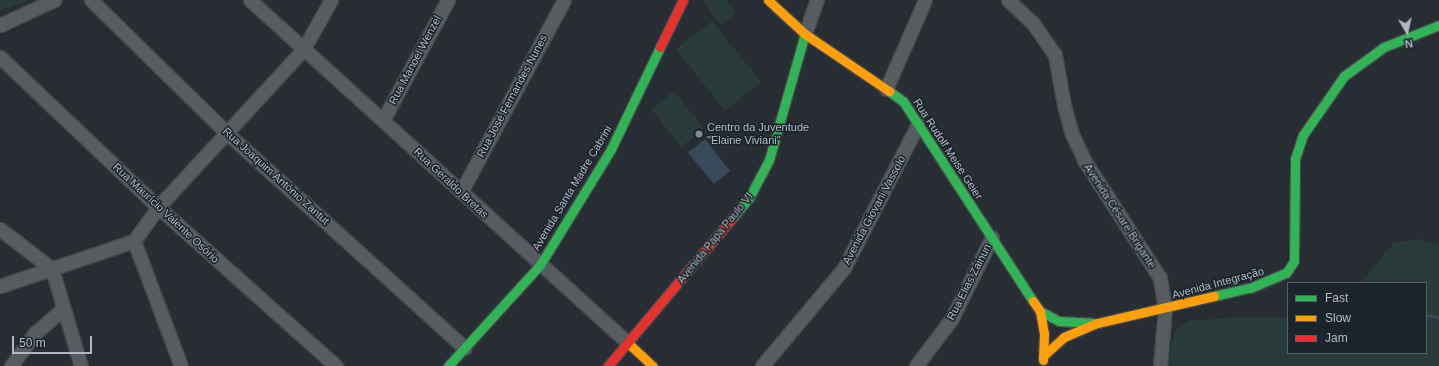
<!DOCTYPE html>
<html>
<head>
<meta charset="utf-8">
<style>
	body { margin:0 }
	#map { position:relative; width:1439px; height:366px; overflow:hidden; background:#272d32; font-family:Arial,sans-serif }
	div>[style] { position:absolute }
	.green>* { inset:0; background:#283a3a }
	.water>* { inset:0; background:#37495b }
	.stream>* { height:3px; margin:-1.5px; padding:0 1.5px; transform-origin:1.5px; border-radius:1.5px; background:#37495b }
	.roads { filter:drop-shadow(1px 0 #45494d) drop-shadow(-1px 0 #45494d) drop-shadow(0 1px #45494d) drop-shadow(0 -1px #45494d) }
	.street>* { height:13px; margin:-6.5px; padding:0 6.5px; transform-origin:6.5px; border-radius:6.5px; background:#575c60 }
	.fast>* { height:9px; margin:-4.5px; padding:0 4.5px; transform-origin:4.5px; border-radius:4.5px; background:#30b455 }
	.slow>* { height:9px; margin:-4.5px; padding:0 4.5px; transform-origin:4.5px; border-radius:4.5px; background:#ff9f0a }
	.jam>* { height:9px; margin:-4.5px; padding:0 4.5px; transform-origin:4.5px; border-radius:4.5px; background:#e5322d }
	.dots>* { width:11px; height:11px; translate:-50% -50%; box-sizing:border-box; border:2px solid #1b242c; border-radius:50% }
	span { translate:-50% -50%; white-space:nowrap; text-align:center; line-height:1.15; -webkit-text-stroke:3px #1b242c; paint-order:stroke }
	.street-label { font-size:11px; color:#b1bac3 }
	.poi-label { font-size:11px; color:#b1bac3 }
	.left { translate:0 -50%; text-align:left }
	.legend { position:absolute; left:1287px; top:282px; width:140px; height:72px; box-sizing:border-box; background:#1b242c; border:1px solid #576068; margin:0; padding:5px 7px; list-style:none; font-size:12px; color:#b1bac3 }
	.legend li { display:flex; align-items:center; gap:8px; height:20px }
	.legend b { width:20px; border:1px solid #576068 }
	.north { position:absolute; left:1387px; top:12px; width:40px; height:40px; -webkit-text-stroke:3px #1b242c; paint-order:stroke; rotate:171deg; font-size:11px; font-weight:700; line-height:16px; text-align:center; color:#b1bac3 }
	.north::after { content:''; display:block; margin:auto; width:14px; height:18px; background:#b1bac3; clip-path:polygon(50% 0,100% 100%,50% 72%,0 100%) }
	.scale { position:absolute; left:12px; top:336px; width:80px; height:18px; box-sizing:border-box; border:2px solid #b1bac3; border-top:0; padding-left:5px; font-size:12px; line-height:14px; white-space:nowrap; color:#b1bac3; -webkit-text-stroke:3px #1b242c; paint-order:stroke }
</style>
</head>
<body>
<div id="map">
	<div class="green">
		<i style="clip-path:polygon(0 0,28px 0,0 11px)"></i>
		<i style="clip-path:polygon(702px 0,727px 0,737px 13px,721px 25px)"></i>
		<i style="clip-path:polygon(712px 21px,761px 82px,725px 111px,676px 49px)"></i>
		<i style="clip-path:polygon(674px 91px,704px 129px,681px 147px,651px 109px)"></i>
		<i style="clip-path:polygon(1418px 239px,1439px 244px,1439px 366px,1169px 366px,1171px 343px,1176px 329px,1189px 321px,1238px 317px,1288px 317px,1288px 353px,1426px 353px,1426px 283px,1360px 283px,1394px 243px)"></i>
	</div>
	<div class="water">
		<i style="clip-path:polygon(705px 139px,730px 171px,714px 184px,688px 153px)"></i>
	</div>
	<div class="stream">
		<i style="left:1426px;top:315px;width:13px;rotate:9deg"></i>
	</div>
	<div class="roads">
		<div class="street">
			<i style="left:91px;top:0;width:192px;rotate:44.4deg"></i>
			<i style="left:228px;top:134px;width:319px;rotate:42.1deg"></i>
			<i style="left:250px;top:0;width:510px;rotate:42.22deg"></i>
			<i style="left:1008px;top:0;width:33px;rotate:43deg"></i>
			<i style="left:1032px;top:22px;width:40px;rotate:55.1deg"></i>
			<i style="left:1055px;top:55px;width:51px;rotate:79.8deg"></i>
			<i style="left:1064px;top:105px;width:30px;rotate:75deg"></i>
			<i style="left:1072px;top:134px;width:29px;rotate:65deg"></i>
			<i style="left:1084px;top:160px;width:140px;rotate:57.2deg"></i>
			<i style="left:1160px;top:278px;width:31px;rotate:81deg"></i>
			<i style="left:1165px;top:309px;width:57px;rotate:95deg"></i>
			<i style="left:0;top:25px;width:60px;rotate:-24.8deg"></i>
			<i style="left:805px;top:34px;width:36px;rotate:-71deg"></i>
			<i style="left:0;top:57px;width:218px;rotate:43.5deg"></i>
			<i style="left:158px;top:207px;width:239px;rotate:41.8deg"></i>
			<i style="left:886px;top:89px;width:97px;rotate:-66.3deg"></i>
			<i style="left:383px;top:120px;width:136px;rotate:-61.6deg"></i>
			<i style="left:461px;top:192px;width:218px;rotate:-61.8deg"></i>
			<i style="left:0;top:229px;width:66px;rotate:37.6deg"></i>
			<i style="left:52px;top:269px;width:101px;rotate:73.4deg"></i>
			<i style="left:134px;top:241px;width:134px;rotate:69.4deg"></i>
			<i style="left:0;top:286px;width:141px;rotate:-18.6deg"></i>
			<i style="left:134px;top:241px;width:42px;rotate:-54.8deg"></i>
			<i style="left:158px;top:207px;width:214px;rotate:-47.3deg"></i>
			<i style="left:303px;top:50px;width:57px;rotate:-60.8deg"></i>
			<i style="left:11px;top:366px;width:41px;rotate:-54deg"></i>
			<i style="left:35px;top:333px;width:37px;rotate:-41deg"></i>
			<i style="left:762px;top:366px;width:128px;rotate:-50.1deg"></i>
			<i style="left:844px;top:268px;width:162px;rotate:-62.8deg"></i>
			<i style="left:916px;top:366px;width:60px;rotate:-53.1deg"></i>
			<i style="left:952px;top:318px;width:90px;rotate:-63.7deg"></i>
		</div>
		<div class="fast">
			<i style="left:889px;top:91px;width:17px;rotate:36deg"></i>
			<i style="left:903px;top:101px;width:239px;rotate:57deg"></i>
			<i style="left:733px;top:217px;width:25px;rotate:-50deg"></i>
			<i style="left:749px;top:198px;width:43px;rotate:-62.2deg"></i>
			<i style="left:769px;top:160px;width:131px;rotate:-74.1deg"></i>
			<i style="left:1214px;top:296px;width:37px;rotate:-13deg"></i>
			<i style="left:1250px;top:288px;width:39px;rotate:-23deg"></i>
			<i style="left:1286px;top:273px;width:14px;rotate:-56deg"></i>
			<i style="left:1294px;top:261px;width:102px;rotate:-89.4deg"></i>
			<i style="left:1295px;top:159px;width:25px;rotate:-72deg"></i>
			<i style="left:1303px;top:135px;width:72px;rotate:-55.2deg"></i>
			<i style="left:1344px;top:76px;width:49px;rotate:-35.9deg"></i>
			<i style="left:1384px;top:47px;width:59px;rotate:-21.8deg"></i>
			<i style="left:1040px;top:311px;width:21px;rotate:28deg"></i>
			<i style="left:1059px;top:321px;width:33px;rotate:3deg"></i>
			<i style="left:448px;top:366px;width:137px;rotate:-47.7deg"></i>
			<i style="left:540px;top:265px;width:136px;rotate:-58.5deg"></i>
			<i style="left:611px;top:149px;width:113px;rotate:-64.3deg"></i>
		</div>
		<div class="slow">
			<i style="left:768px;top:0;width:50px;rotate:42.6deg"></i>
			<i style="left:805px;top:34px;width:102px;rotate:34.2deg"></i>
			<i style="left:1033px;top:301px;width:12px;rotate:55deg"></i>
			<i style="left:1040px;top:311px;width:22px;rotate:80deg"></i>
			<i style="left:1044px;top:333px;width:27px;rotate:92deg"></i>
			<i style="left:628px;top:343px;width:34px;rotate:43deg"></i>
			<i style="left:1043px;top:356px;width:28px;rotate:-42deg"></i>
			<i style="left:1064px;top:337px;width:36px;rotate:-23deg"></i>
			<i style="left:1097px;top:323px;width:120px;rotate:-13deg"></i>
		</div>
		<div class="jam">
			<i style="left:660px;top:47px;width:52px;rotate:-63.9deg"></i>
			<i style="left:608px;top:366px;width:194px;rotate:-50deg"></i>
		</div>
	</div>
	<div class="dots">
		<i style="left:699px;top:134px;background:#818990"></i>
	</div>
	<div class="street-label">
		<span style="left:415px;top:60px;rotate:-62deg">Rua Manoel Wenzel</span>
		<span style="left:512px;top:96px;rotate:-62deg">Rua José Fernandes Nunes</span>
		<span style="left:948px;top:149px;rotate:57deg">Rua Rudolf Meise Geier</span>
		<span style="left:276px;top:176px;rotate:42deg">Rua Joaquim António Zantut</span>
		<span style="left:451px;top:183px;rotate:43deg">Rua Geraldo Bretas</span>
		<span style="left:572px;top:188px;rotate:-59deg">Avenida Santa Madre Cabrini</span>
		<span style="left:874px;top:210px;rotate:-62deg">Avenida Giovani Vassolo</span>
		<span style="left:166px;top:213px;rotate:43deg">Rua Maurício Valente Osório</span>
		<span style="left:1120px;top:216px;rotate:57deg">Avenida Césare Brigante</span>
		<span style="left:715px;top:238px;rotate:-51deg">Avenida Papa Paulo VI</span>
		<span style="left:969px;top:282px;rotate:-63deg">Rua Elias Zainun</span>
		<span style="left:1218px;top:283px;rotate:-15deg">Avenida Integração</span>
	</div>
	<div class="poi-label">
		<span class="left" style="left:707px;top:134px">Centro da Juventude<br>"Elaine Viviani"</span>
	</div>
	<ul class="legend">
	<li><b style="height:5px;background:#30b455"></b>Fast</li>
	<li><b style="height:5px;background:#ff9f0a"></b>Slow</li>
	<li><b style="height:5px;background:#e5322d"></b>Jam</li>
	</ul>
	<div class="north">N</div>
	<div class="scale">50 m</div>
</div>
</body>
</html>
